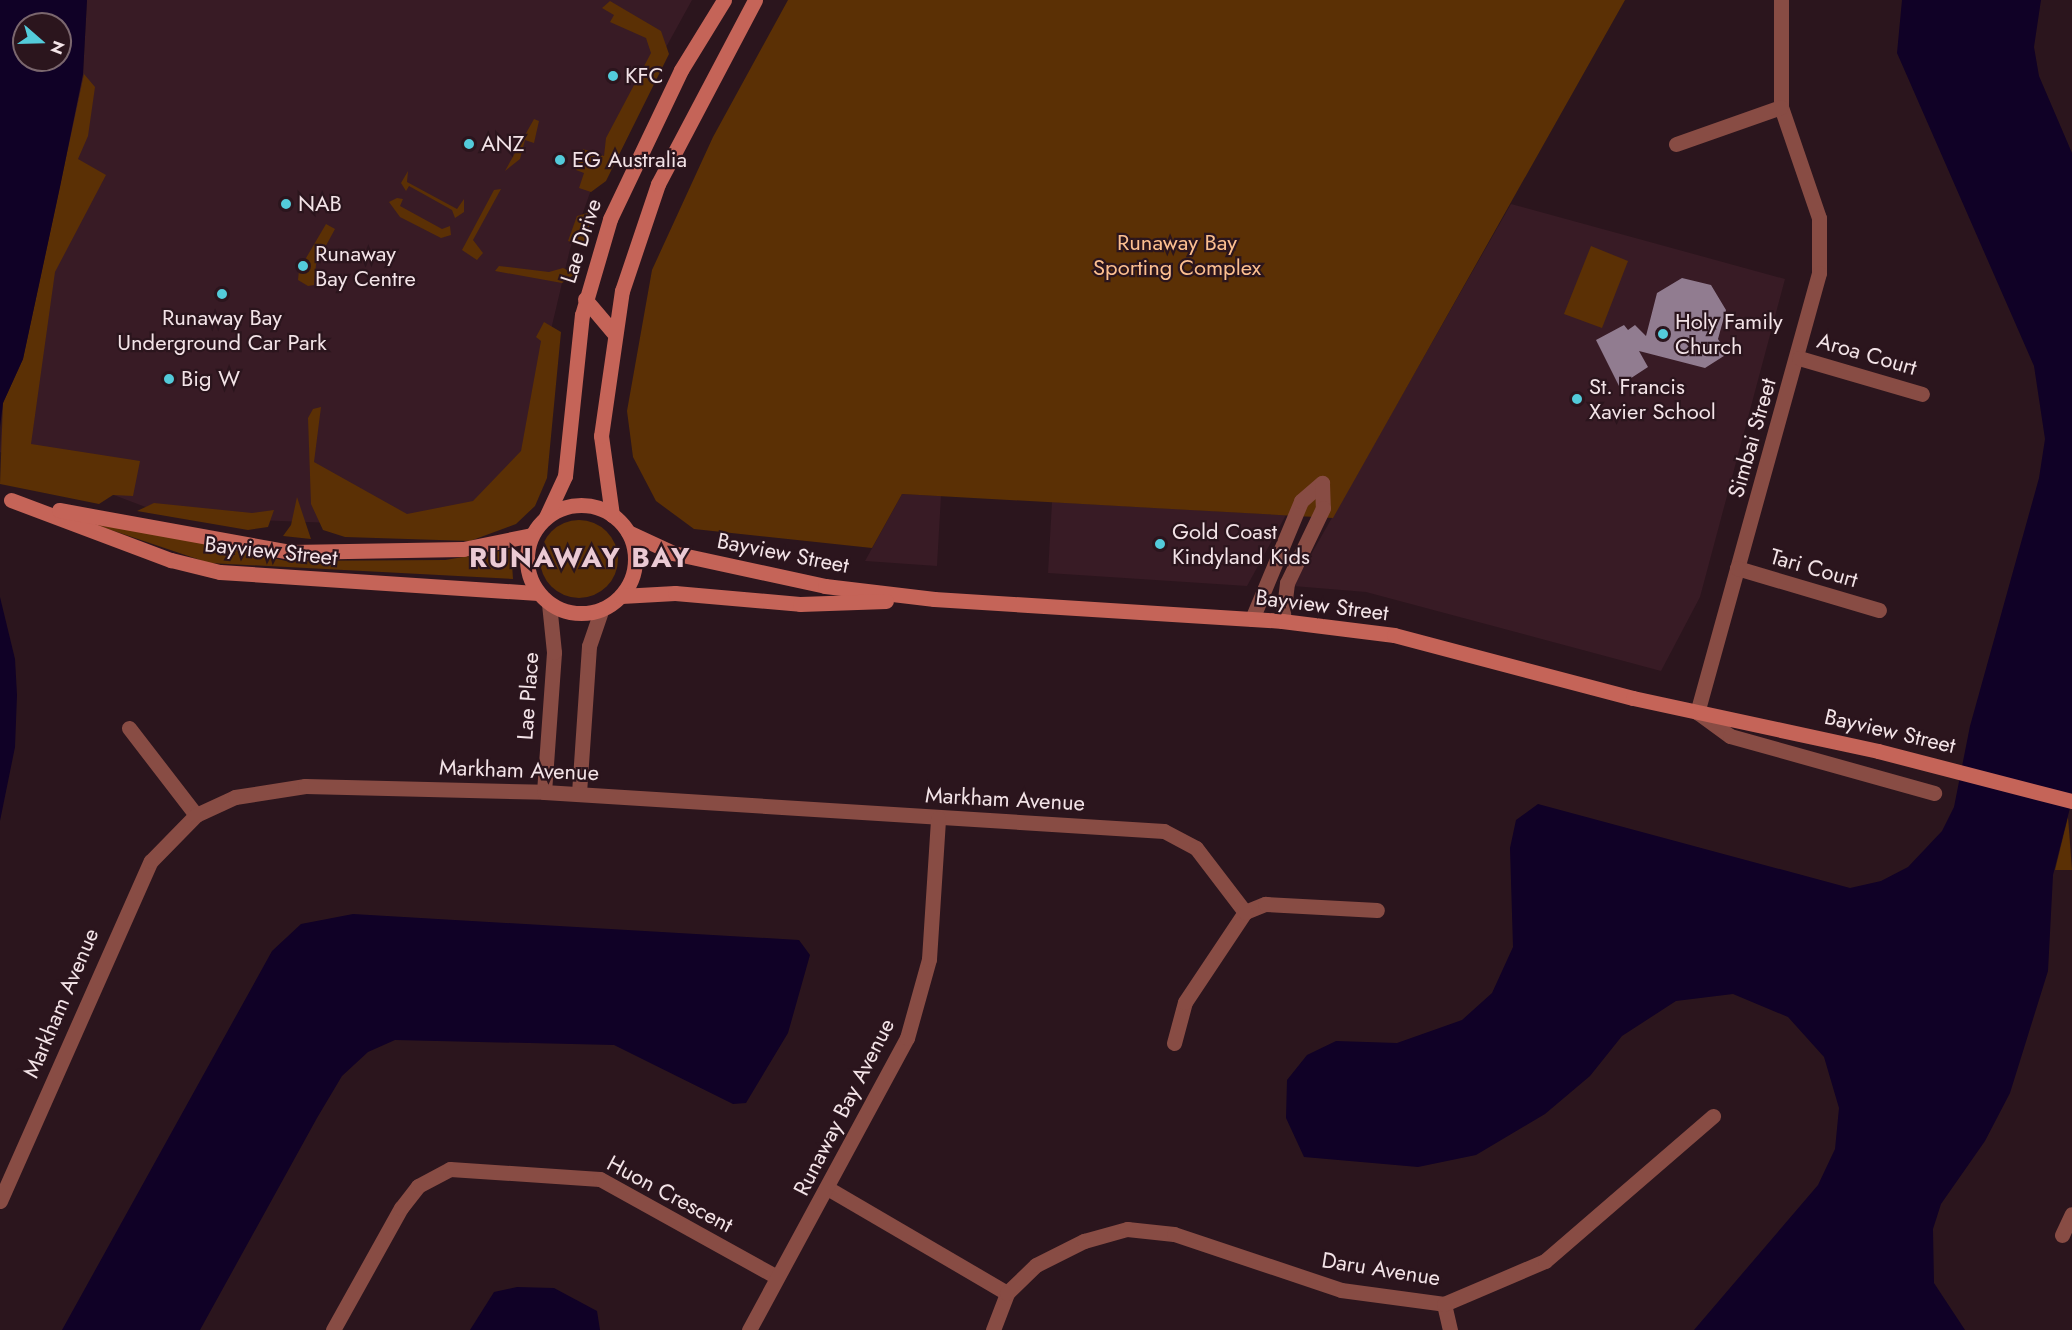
<!DOCTYPE html>
<html>
<head>
<meta charset="utf-8">
<style>
	body { margin:0 }
	#map { position:relative; width:2072px; height:1330px; overflow:hidden; background:#2b151d; font-family:Jost,sans-serif }
	div>[style] { position:absolute }
	.built>* { inset:0; background:#381b25 }
	.green>* { inset:0; background:#5b3005 }
	.round { border-radius:50% }
	.water>* { inset:0; background:#100126 }
	.building>* { inset:0; background:#917c90 }
	.street>* { height:15px; margin:-7.5px; padding:0 7.5px; transform-origin:7.5px; border-radius:7.5px; background:#884c44 }
	.secondary>* { height:15px; margin:-7.5px; padding:0 7.5px; transform-origin:7.5px; border-radius:7.5px; background:#c56458 }
	.secondary>.ring { margin:-7.5px; padding:0; box-sizing:content-box; background:none; border:15px solid #c56458; border-radius:50% }
	.dots>* { width:16px; height:16px; translate:-50% -50%; box-sizing:border-box; border:3px solid #2b151d; border-radius:50% }
	span { translate:-50% -50%; white-space:nowrap; text-align:center; line-height:1.15; -webkit-text-stroke:4.5px #2b151d; paint-order:stroke }
	.poi-label { font-size:22px; color:#f3e3e7 }
	.left { translate:0 -50%; text-align:left }
	.street-label { font-size:22px; color:#f3e3e7 }
	.park-label { font-size:22px; color:#fcbf90 }
	.district-label { font-size:28px; color:#ebcad4; font-weight:700; letter-spacing:1.5px }
	.north { position:absolute; left:12px; top:12px; width:60px; height:60px; box-sizing:border-box; background:#2b151d; border:2px solid #7b676e; border-radius:50%; rotate:110deg; font-size:16px; font-weight:700; line-height:24px; text-align:center; color:#f3e3e7 }
	.north::after { content:''; display:block; margin:auto; width:21px; height:27px; background:#53cbda; clip-path:polygon(50% 0,100% 100%,50% 72%,0 100%) }
</style>
</head>
<body>
<div id="map">
	<div class="built">
		<i style="clip-path:polygon(87px 0,692px 0,597px 173px,570px 249px,550px 334px,541px 413px,500px 495px,413px 526px,172px 517px,0 452px,3px 403px,23px 359px,83px 74px)"></i>
		<i style="clip-path:polygon(1511px 204px,1785px 279px,1700px 597px,1661px 671px,1366px 592px,1293px 586px)"></i>
		<i style="clip-path:polygon(902px 494px,941px 496px,937px 566px,865px 561px)"></i>
		<i style="clip-path:polygon(1052px 502px,1286px 515px,1247px 586px,1048px 573px)"></i>
	</div>
	<div class="green">
		<i style="clip-path:polygon(788px 0,1625px 0,1333px 518px,902px 494px,872px 548px,694px 529px,656px 501px,633px 457px,627px 411px,652px 270px,713px 137px)"></i>
		<i style="clip-path:polygon(610px 1px,661px 31px,669px 54px,606px 181px,591px 192px,579px 188px,584px 173px,576px 170px,583px 149px,604px 156px,606px 138px,651px 53px,646px 38px,610px 22px,614px 15px,602px 8px)"></i>
		<i style="clip-path:polygon(84px 74px,95px 87px,88px 136px,78px 159px,106px 175px,55px 272px,31px 444px,140px 461px,133px 496px,113px 495px,99px 504px,0 484px,3px 403px,23px 359px)"></i>
		<i style="clip-path:polygon(534px 119px,539px 121px,534px 143px,525px 140px,520px 159px,505px 171px)"></i>
		<i style="clip-path:polygon(408px 171px,407px 182px,457px 209px,464px 199px,464px 212px,455px 218px,452px 210px,409px 186px,406px 191px,401px 183px)"></i>
		<i style="clip-path:polygon(501px 189px,473px 240px,483px 253px,477px 260px,462px 250px,494px 190px)"></i>
		<i style="clip-path:polygon(397px 198px,403px 199px,400px 206px,442px 229px,450px 226px,451px 235px,441px 238px,400px 217px,389px 202px)"></i>
		<i style="clip-path:polygon(594px 211px,583px 246px,568px 241px,577px 216px)"></i>
		<i style="clip-path:polygon(326px 224px,335px 229px,316px 264px,314px 285px,308px 286px,298px 280px,299px 270px)"></i>
		<i style="clip-path:polygon(1591px 246px,1628px 261px,1602px 328px,1564px 314px)"></i>
		<i style="clip-path:polygon(499px 266px,549px 272px,563px 268px,575px 274px,562px 283px,495px 271px)"></i>
		<i style="clip-path:polygon(544px 322px,561px 332px,547px 478px,535px 506px,516px 524px,470px 541px,345px 537px,323px 530px,311px 504px,308px 418px,313px 409px,321px 407px,314px 462px,407px 514px,473px 501px,521px 451px,541px 341px,536px 337px)"></i>
		<i style="clip-path:polygon(297px 497px,311px 539px,283px 536px,291px 525px)"></i>
		<i style="clip-path:polygon(154px 503px,252px 513px,274px 510px,268px 527px,248px 530px,137px 511px)"></i>
		<i style="clip-path:polygon(40px 506px,286px 561px,445px 560px,511px 549px,513px 579px,209px 563px)"></i>
		<i class="round" style="left:540px;top:520px;width:78px;height:78px"></i>
		<i style="clip-path:polygon(2068px 817px,2072px 870px,2055px 870px)"></i>
	</div>
	<div class="water">
		<i style="clip-path:polygon(evenodd,0 0,87px 0,83px 74px,60px 187px,23px 359px,3px 403px,0 427px,0 0,24px 24px,60px 24px,60px 60px,24px 60px,24px 24px)"></i>
		<i style="clip-path:polygon(1902px 0,2041px 0,2034px 47px,2039px 76px,2072px 153px,2072px 800px,2053px 875px,2048px 971px,2010px 1093px,1985px 1141px,1941px 1204px,1933px 1229px,1934px 1283px,1965px 1330px,1694px 1330px,1818px 1185px,1835px 1149px,1839px 1108px,1824px 1057px,1788px 1017px,1733px 994px,1676px 1001px,1622px 1036px,1590px 1076px,1545px 1114px,1476px 1155px,1418px 1167px,1304px 1157px,1286px 1118px,1287px 1080px,1307px 1055px,1336px 1041px,1397px 1043px,1462px 1020px,1492px 993px,1513px 947px,1510px 848px,1516px 820px,1538px 804px,1850px 888px,1881px 881px,1908px 867px,1942px 831px,1954px 807px,1970px 726px,2039px 478px,2045px 439px,2034px 366px,1897px 53px)"></i>
		<i style="clip-path:polygon(0 597px,15px 659px,17px 695px,15px 747px,0 821px)"></i>
		<i style="clip-path:polygon(353px 914px,799px 940px,810px 955px,788px 1033px,746px 1103px,733px 1104px,614px 1045px,395px 1040px,368px 1052px,342px 1076px,317px 1118px,200px 1330px,62px 1330px,272px 951px,301px 924px)"></i>
		<i style="clip-path:polygon(517px 1287px,554px 1288px,597px 1311px,600px 1330px,470px 1330px,494px 1292px)"></i>
	</div>
	<div class="building">
		<i style="clip-path:polygon(1682px 278px,1711px 285px,1726px 310px,1718px 339px,1727px 354px,1705px 368px,1639px 351px,1648px 367px,1619px 386px,1596px 340px,1624px 325px,1628px 330px,1635px 325px,1646px 336px,1657px 293px)"></i>
	</div>
	<div class="street">
		<i style="left:1781px;top:0;width:107px;rotate:90deg"></i>
		<i style="left:1781px;top:107px;width:117px;rotate:71.1deg"></i>
		<i style="left:1819px;top:218px;width:55px;rotate:90deg"></i>
		<i style="left:1819px;top:273px;width:456px;rotate:105.5deg"></i>
		<i style="left:1697px;top:712px;width:41px;rotate:36deg"></i>
		<i style="left:1730px;top:736px;width:212px;rotate:15.6deg"></i>
		<i style="left:1676px;top:144px;width:111px;rotate:-19.4deg"></i>
		<i style="left:1799px;top:358px;width:128px;rotate:16.3deg"></i>
		<i style="left:1737px;top:568px;width:148px;rotate:16.5deg"></i>
		<i style="left:1252px;top:619px;width:128px;rotate:-67.4deg"></i>
		<i style="left:1301px;top:501px;width:28px;rotate:-41deg"></i>
		<i style="left:1322px;top:483px;width:25px;rotate:88deg"></i>
		<i style="left:1323px;top:508px;width:83px;rotate:115.6deg"></i>
		<i style="left:1287px;top:583px;width:38px;rotate:97deg"></i>
		<i style="left:129px;top:728px;width:110px;rotate:52.4deg"></i>
		<i style="left:544px;top:792px;width:140px;rotate:-85.9deg"></i>
		<i style="left:554px;top:652px;width:48px;rotate:-95.9deg"></i>
		<i style="left:579px;top:793px;width:147px;rotate:-86.1deg"></i>
		<i style="left:589px;top:646px;width:39px;rotate:-71deg"></i>
		<i style="left:1174px;top:1043px;width:42px;rotate:-75deg"></i>
		<i style="left:1185px;top:1002px;width:108px;rotate:-56.3deg"></i>
		<i style="left:1245px;top:912px;width:22px;rotate:-22deg"></i>
		<i style="left:1265px;top:904px;width:112px;rotate:3.1deg"></i>
		<i style="left:829px;top:1189px;width:206px;rotate:30.3deg"></i>
		<i style="left:0;top:1201px;width:372px;rotate:-66.1deg"></i>
		<i style="left:151px;top:861px;width:64px;rotate:-45.6deg"></i>
		<i style="left:196px;top:815px;width:43px;rotate:-24.8deg"></i>
		<i style="left:235px;top:797px;width:71px;rotate:-8.9deg"></i>
		<i style="left:305px;top:786px;width:239px;rotate:1.4deg"></i>
		<i style="left:544px;top:792px;width:621px;rotate:3.6deg"></i>
		<i style="left:1164px;top:831px;width:36px;rotate:28deg"></i>
		<i style="left:1196px;top:848px;width:81px;rotate:52.6deg"></i>
		<i style="left:2062px;top:1235px;width:23px;rotate:-65deg"></i>
		<i style="left:1444px;top:1304px;width:27px;rotate:77deg"></i>
		<i style="left:333px;top:1330px;width:140px;rotate:-60.9deg"></i>
		<i style="left:401px;top:1208px;width:28px;rotate:-52deg"></i>
		<i style="left:418px;top:1186px;width:36px;rotate:-28deg"></i>
		<i style="left:450px;top:1169px;width:150px;rotate:3.8deg"></i>
		<i style="left:600px;top:1179px;width:202px;rotate:29deg"></i>
		<i style="left:749px;top:1330px;width:332px;rotate:-61.6deg"></i>
		<i style="left:907px;top:1038px;width:82px;rotate:-74.4deg"></i>
		<i style="left:929px;top:959px;width:141px;rotate:-86.3deg"></i>
		<i style="left:993px;top:1330px;width:40px;rotate:-69deg"></i>
		<i style="left:1007px;top:1293px;width:40px;rotate:-44deg"></i>
		<i style="left:1036px;top:1265px;width:54px;rotate:-26.6deg"></i>
		<i style="left:1084px;top:1241px;width:45px;rotate:-15.6deg"></i>
		<i style="left:1127px;top:1229px;width:47px;rotate:6.1deg"></i>
		<i style="left:1174px;top:1234px;width:176px;rotate:18.5deg"></i>
		<i style="left:1341px;top:1290px;width:104px;rotate:7.7deg"></i>
		<i style="left:1444px;top:1304px;width:110px;rotate:-23.1deg"></i>
		<i style="left:1545px;top:1261px;width:222px;rotate:-40.8deg"></i>
	</div>
	<div class="secondary">
		<i style="left:585px;top:299px;width:43px;rotate:49.7deg"></i>
		<i style="left:11px;top:500px;width:171px;rotate:20.6deg"></i>
		<i style="left:171px;top:560px;width:50px;rotate:13.8deg"></i>
		<i style="left:220px;top:572px;width:319px;rotate:3.8deg"></i>
		<i class="ring" style="left:527px;top:505px;width:93px;height:93px"></i>
		<i style="left:59px;top:510px;width:236px;rotate:10.3deg"></i>
		<i style="left:291px;top:552px;width:172px;rotate:-1deg"></i>
		<i style="left:463px;top:549px;width:70px;rotate:-11.5deg"></i>
		<i style="left:612px;top:515px;width:80px;rotate:-97.9deg"></i>
		<i style="left:601px;top:436px;width:147px;rotate:-81.8deg"></i>
		<i style="left:622px;top:291px;width:113px;rotate:-71.4deg"></i>
		<i style="left:658px;top:184px;width:208px;rotate:-62.2deg"></i>
		<i style="left:546px;top:517px;width:45px;rotate:-65.1deg"></i>
		<i style="left:565px;top:476px;width:162px;rotate:-84deg"></i>
		<i style="left:582px;top:315px;width:100px;rotate:-73.7deg"></i>
		<i style="left:610px;top:219px;width:165px;rotate:-64.5deg"></i>
		<i style="left:681px;top:70px;width:82px;rotate:-58.4deg"></i>
		<i style="left:628px;top:532px;width:50px;rotate:25deg"></i>
		<i style="left:673px;top:553px;width:156px;rotate:12.2deg"></i>
		<i style="left:825px;top:586px;width:110px;rotate:6.8deg"></i>
		<i style="left:934px;top:599px;width:349px;rotate:3.6deg"></i>
		<i style="left:1282px;top:621px;width:113px;rotate:7.1deg"></i>
		<i style="left:1394px;top:635px;width:247px;rotate:14.8deg"></i>
		<i style="left:1633px;top:698px;width:251px;rotate:12.2deg"></i>
		<i style="left:1878px;top:751px;width:200px;rotate:14.5deg"></i>
		<i style="left:621px;top:596px;width:54px;rotate:-3.2deg"></i>
		<i style="left:675px;top:593px;width:125px;rotate:5deg"></i>
		<i style="left:800px;top:604px;width:86px;rotate:-2deg"></i>
	</div>
	<div class="dots">
		<i style="left:613px;top:76px;background:#53cbda"></i>
		<i style="left:469px;top:144px;background:#53cbda"></i>
		<i style="left:560px;top:160px;background:#53cbda"></i>
		<i style="left:286px;top:204px;background:#53cbda"></i>
		<i style="left:303px;top:266px;background:#53cbda"></i>
		<i style="left:222px;top:294px;background:#53cbda"></i>
		<i style="left:1663px;top:334px;background:#53cbda"></i>
		<i style="left:169px;top:379px;background:#53cbda"></i>
		<i style="left:1577px;top:399px;background:#53cbda"></i>
		<i style="left:1160px;top:544px;background:#53cbda"></i>
	</div>
	<div class="poi-label">
		<span class="left" style="left:625px;top:76px">KFC</span>
		<span class="left" style="left:481px;top:144px">ANZ</span>
		<span class="left" style="left:572px;top:160px">EG Australia</span>
		<span class="left" style="left:298px;top:204px">NAB</span>
		<span class="left" style="left:315px;top:266px">Runaway<br>Bay Centre</span>
		<span style="left:222px;top:330px">Runaway Bay<br>Underground Car Park</span>
		<span class="left" style="left:1675px;top:334px">Holy Family<br>Church</span>
		<span class="left" style="left:181px;top:379px">Big W</span>
		<span class="left" style="left:1589px;top:399px">St. Francis<br>Xavier School</span>
		<span class="left" style="left:1172px;top:544px">Gold Coast<br>Kindyland Kids</span>
	</div>
	<div class="street-label">
		<span style="left:581px;top:241px;rotate:-72deg">Lae Drive</span>
		<span style="left:1867px;top:354px;rotate:16deg">Aroa Court</span>
		<span style="left:1752px;top:438px;rotate:-74deg">Simbai Street</span>
		<span style="left:271px;top:551px;rotate:6deg">Bayview Street</span>
		<span style="left:783px;top:553px;rotate:11deg">Bayview Street</span>
		<span style="left:1814px;top:568px;rotate:16deg">Tari Court</span>
		<span style="left:1322px;top:605px;rotate:7deg">Bayview Street</span>
		<span style="left:528px;top:696px;rotate:-86deg">Lae Place</span>
		<span style="left:1890px;top:731px;rotate:13deg">Bayview Street</span>
		<span style="left:519px;top:770px;rotate:2deg">Markham Avenue</span>
		<span style="left:1005px;top:799px;rotate:3deg">Markham Avenue</span>
		<span style="left:61px;top:1003px;rotate:-67deg">Markham Avenue</span>
		<span style="left:844px;top:1107px;rotate:-63deg">Runaway Bay Avenue</span>
		<span style="left:670px;top:1194px;rotate:28deg">Huon Crescent</span>
		<span style="left:1381px;top:1269px;rotate:9deg">Daru Avenue</span>
	</div>
	<div class="park-label">
		<span style="left:1177px;top:255px">Runaway Bay<br>Sporting Complex</span>
	</div>
	<div class="district-label">
		<span style="left:580px;top:558px">RUNAWAY BAY</span>
	</div>
	<div class="north">N</div>
</div>
</body>
</html>
